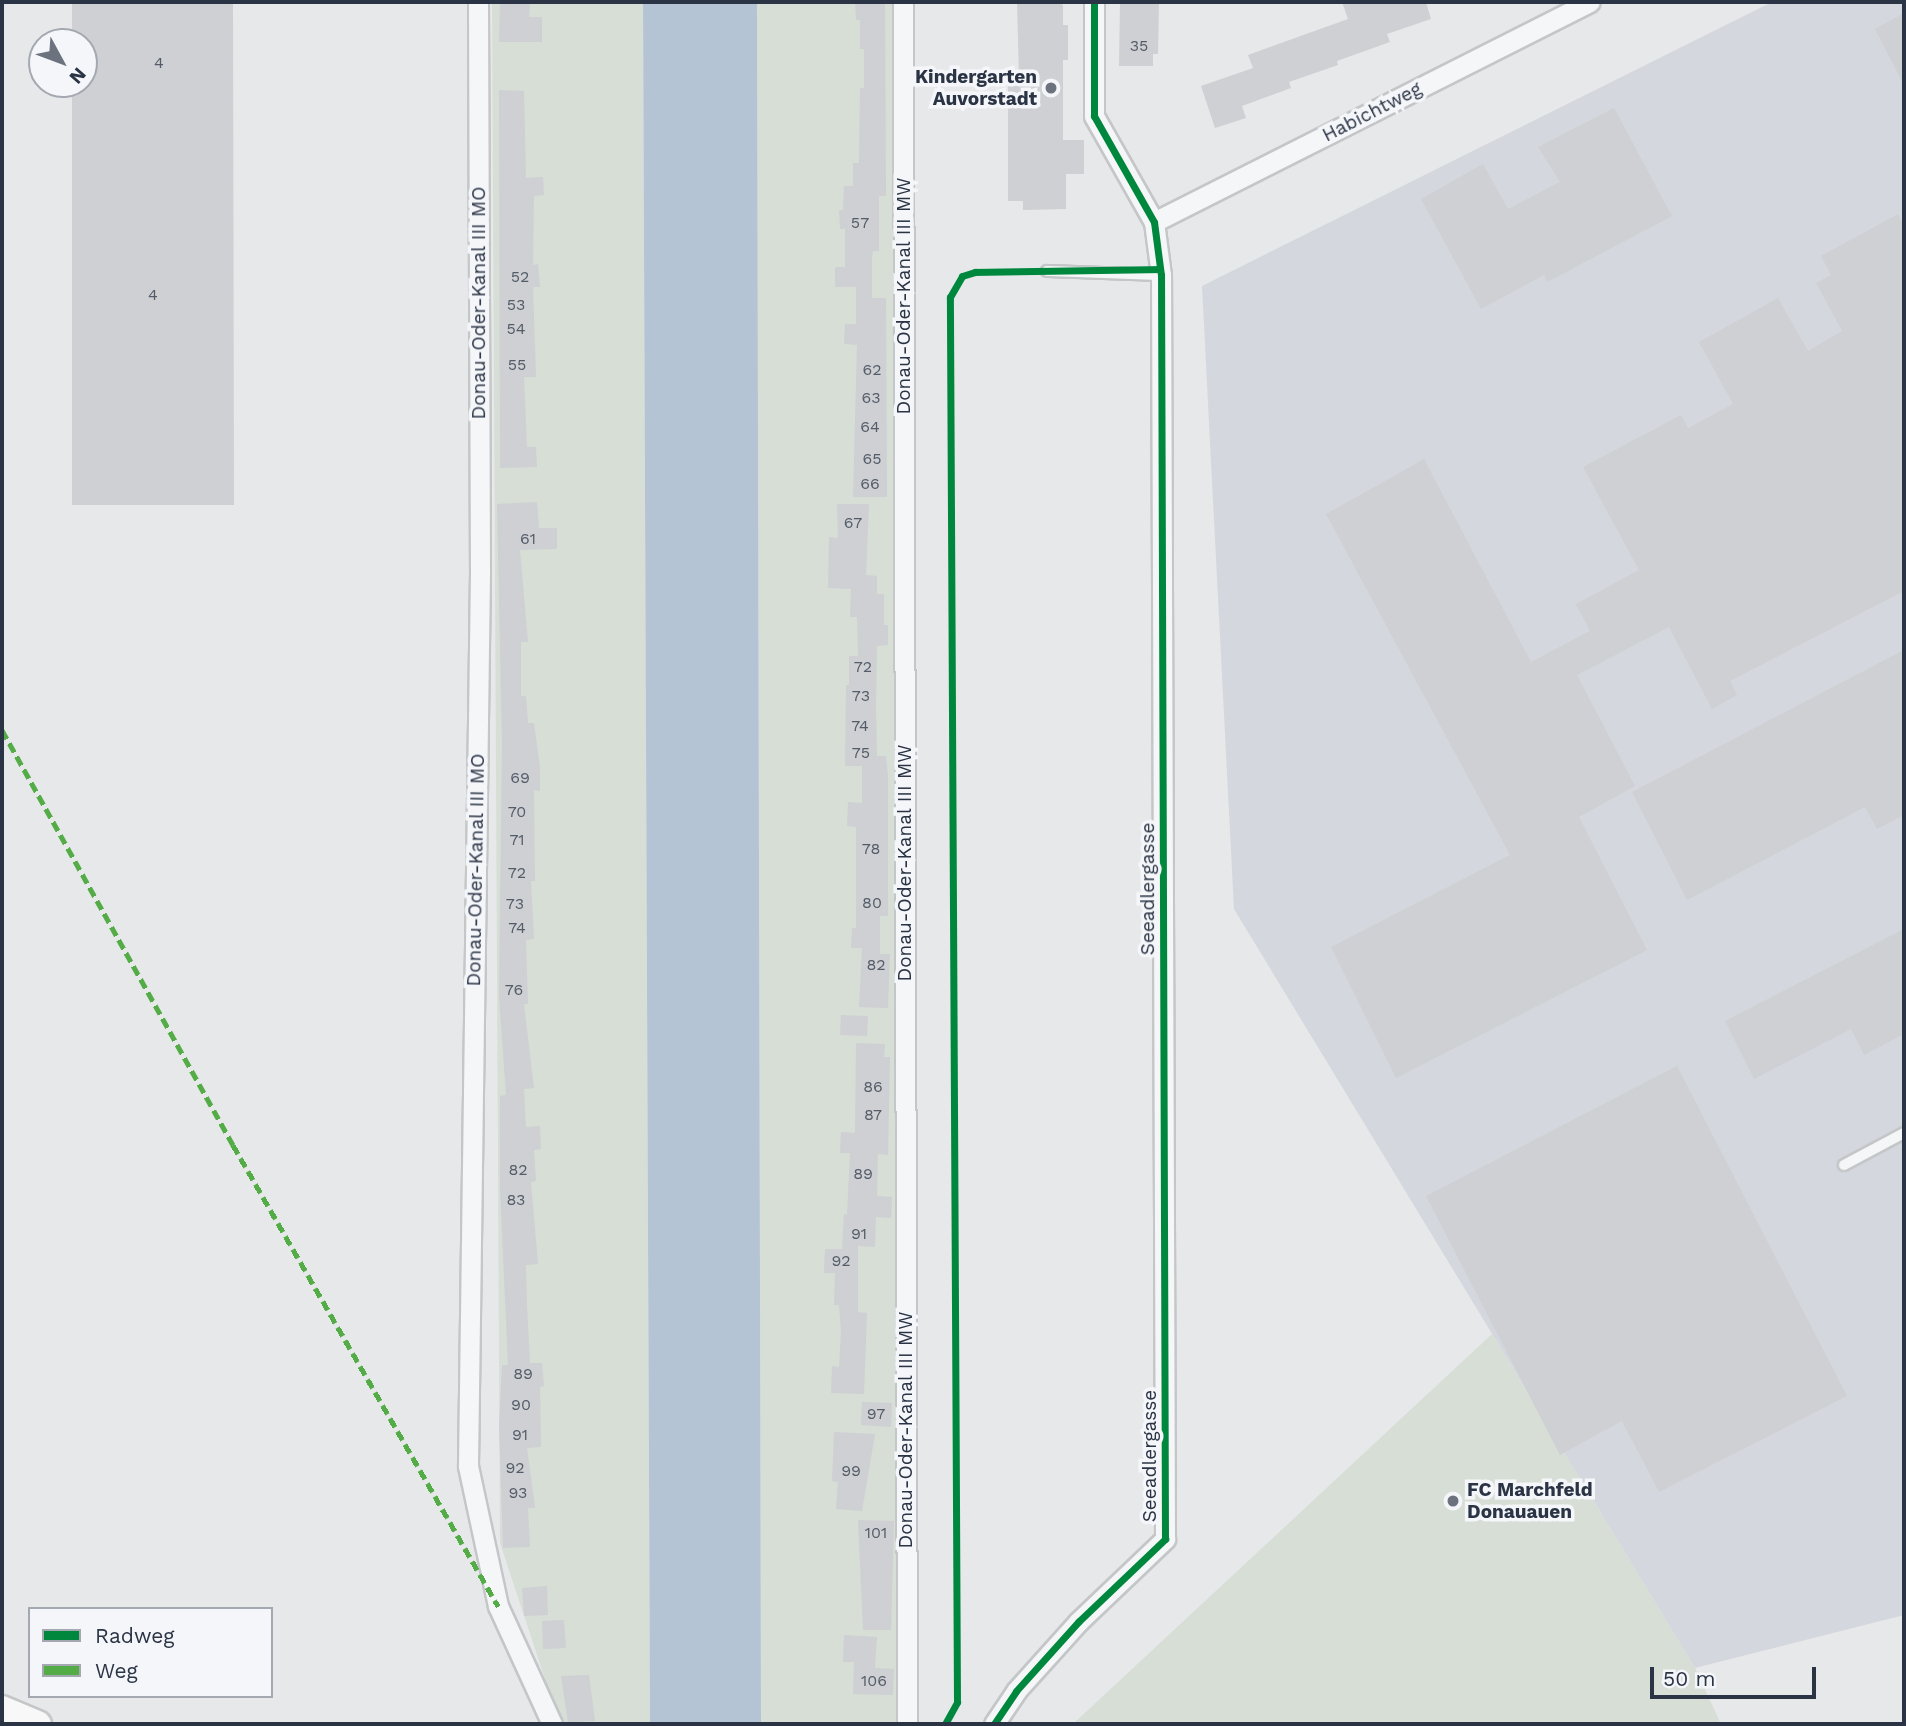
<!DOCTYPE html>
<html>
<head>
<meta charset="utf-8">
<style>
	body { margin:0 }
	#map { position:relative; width:1906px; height:1726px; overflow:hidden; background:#e6e8ea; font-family:"Work Sans",sans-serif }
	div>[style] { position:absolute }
	.built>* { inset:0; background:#d4d7dd }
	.green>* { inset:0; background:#d6ded6 }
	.water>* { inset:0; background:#b4c4d5 }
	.building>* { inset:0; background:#ced0d3 }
	.roads { filter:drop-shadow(2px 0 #c4c6c8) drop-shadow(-2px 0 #c4c6c8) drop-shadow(0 2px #c4c6c8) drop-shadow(0 -2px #c4c6c8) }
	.lane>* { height:10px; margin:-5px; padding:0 5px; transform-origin:5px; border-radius:5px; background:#f5f6f7 }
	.street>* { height:19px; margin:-9.5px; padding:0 9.5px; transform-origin:9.5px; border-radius:9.5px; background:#f5f6f7 }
	.secondary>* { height:26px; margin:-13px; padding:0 13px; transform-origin:13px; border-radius:13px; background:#f8f8f8 }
	.quiet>* { height:5px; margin-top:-2.5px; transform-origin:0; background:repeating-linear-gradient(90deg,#54ac47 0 10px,transparent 0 15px) }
	.cycleway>* { height:7px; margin:-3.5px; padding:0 3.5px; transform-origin:3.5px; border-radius:3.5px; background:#00873e }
	.dots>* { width:19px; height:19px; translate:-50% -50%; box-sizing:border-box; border:4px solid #f4f6f9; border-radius:50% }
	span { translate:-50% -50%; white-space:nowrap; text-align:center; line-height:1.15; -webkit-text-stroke:7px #f4f6f9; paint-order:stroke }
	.number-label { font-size:16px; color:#545c69 }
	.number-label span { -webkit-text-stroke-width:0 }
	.poi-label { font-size:19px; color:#2b3445; font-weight:700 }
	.right { translate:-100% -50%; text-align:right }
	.left { translate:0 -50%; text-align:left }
	.street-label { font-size:19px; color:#2b3445 }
	.frame { position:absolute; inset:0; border:4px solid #2b3445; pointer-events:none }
	.legend { position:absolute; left:28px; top:1607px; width:245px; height:91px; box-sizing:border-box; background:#f4f6f9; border:2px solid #a4a8b1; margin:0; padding:9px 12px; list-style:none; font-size:21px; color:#2b3445 }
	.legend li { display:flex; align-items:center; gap:14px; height:35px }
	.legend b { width:35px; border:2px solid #a4a8b1 }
	.north { position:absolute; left:28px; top:28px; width:70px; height:70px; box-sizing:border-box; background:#f4f6f9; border:2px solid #a4a8b1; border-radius:50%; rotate:131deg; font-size:19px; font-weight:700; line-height:28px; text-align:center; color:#2b3445 }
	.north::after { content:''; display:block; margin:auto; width:24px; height:32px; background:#6c737f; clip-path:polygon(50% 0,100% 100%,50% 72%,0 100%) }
	.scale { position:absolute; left:1650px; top:1667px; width:166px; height:32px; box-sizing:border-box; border:4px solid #2b3445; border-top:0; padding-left:9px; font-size:21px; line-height:24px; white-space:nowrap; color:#2b3445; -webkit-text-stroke:5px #f4f6f9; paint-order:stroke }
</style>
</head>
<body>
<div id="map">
	<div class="built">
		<i style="clip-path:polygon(1772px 2px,1904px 2px,1904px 1615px,1695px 1668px,1234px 909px,1202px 286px)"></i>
	</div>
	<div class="green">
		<i style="clip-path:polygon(492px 2px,643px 2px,650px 1724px,560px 1724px,500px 1543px)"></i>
		<i style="clip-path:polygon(757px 2px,895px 2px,898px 1724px,761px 1724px)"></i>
		<i style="clip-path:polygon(1492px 1334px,1695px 1668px,1721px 1724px,1073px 1724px)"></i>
	</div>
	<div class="water">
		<i style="clip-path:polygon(643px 2px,757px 2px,761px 1724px,650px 1724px)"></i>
	</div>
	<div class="building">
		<i style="clip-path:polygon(72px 2px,233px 2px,234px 505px,72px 505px,72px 84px,84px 84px,84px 42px,72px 42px)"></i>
		<i style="clip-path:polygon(500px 2px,530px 2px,529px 17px,542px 17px,542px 42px,499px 42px)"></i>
		<i style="clip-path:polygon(855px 2px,885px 2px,886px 196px,879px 196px,879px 251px,873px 251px,872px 258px,872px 298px,886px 298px,887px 497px,853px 497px,857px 345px,844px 344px,845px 324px,856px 324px,856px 287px,835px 287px,835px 267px,845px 267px,845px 229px,840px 229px,839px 210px,843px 210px,844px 186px,853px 186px,853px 163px,859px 163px,860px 88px,864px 88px,864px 49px,860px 49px,860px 20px,856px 20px)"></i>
		<i style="clip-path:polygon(1017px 2px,1057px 2px,1063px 5px,1063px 25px,1068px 25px,1068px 60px,1063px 60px,1063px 140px,1084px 140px,1084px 174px,1066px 174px,1066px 209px,1023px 210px,1023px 201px,1008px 201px,1008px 77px,1019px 77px)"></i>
		<i style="clip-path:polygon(1120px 2px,1159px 2px,1158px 54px,1153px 54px,1153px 66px,1119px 66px)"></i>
		<i style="clip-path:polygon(1342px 2px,1426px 2px,1431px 19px,1387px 34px,1390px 42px,1337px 61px,1338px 65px,1289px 82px,1291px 88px,1242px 106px,1246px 118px,1215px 128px,1201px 86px,1253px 68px,1248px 55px,1348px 19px)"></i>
		<i style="clip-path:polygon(1904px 13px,1904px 85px,1875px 29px)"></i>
		<i style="clip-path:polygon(499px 90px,524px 91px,526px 178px,543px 177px,544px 195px,534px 196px,533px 265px,538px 264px,540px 287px,533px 287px,536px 377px,524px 377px,527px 447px,536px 447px,537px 467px,500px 468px)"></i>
		<i style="clip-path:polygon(1614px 108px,1672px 216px,1547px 282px,1544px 275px,1481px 309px,1421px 199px,1483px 164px,1508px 209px,1560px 182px,1538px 147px)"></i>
		<i style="clip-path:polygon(1898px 214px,1904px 225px,1904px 591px,1730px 681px,1737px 695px,1712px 709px,1669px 627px,1577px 675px,1635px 786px,1579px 817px,1647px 950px,1396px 1078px,1331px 947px,1510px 855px,1326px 514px,1424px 459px,1531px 662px,1590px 631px,1576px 604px,1639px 570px,1583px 467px,1681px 415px,1688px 428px,1733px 404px,1699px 342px,1778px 298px,1808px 351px,1842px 331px,1816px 283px,1831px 275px,1821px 256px)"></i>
		<i style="clip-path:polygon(537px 502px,539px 528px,557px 528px,557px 549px,520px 550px,528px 642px,521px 642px,521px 696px,526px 696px,528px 723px,534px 723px,540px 768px,540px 791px,534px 790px,535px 881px,531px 881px,534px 939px,526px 940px,528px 1004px,524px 1004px,534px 1088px,524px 1089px,526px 1127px,540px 1126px,541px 1149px,534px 1150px,536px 1181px,531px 1182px,538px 1264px,526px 1265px,527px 1306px,530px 1363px,542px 1363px,544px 1386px,540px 1387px,541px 1447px,527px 1448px,535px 1508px,528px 1508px,530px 1547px,503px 1548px,499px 1426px,502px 1365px,508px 1365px,500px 1189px,500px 1096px,506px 1095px,499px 996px,502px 743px,497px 504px)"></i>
		<i style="clip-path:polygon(837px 504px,869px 504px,866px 575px,877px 576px,877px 594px,884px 594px,884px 625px,888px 625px,888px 645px,877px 646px,876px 706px,877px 756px,886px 756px,888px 777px,888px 916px,880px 916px,880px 954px,890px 954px,888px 1008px,859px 1007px,862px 948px,851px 948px,852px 928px,856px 928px,856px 827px,847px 826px,848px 802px,862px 803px,862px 766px,845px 766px,846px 685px,849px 685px,849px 656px,858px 656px,857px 617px,850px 617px,851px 589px,828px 588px,829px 537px,838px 538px)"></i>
		<i style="clip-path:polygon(1904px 650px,1904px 815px,1877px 829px,1865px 807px,1687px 900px,1632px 792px)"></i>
		<i style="clip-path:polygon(1904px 929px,1904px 1034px,1864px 1055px,1851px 1029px,1754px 1079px,1725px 1021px)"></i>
		<i style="clip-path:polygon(841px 1015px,868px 1016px,867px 1036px,840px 1035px)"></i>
		<i style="clip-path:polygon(856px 1043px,885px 1044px,884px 1057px,890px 1057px,888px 1155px,878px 1154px,877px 1196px,892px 1197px,891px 1218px,876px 1217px,875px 1247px,858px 1246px,858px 1312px,867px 1313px,864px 1394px,831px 1393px,832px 1366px,839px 1367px,841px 1332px,839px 1305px,834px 1305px,835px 1273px,824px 1273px,825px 1249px,842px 1249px,844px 1214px,847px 1215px,850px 1153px,840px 1153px,841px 1132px,855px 1133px)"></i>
		<i style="clip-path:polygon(1677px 1066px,1847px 1396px,1659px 1492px,1622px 1421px,1560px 1455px,1426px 1196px)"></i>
		<i style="clip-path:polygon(862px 1402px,892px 1403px,891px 1427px,861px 1425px)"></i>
		<i style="clip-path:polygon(834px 1432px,875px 1434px,862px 1511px,836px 1509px,838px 1482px,832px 1481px)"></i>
		<i style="clip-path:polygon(858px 1520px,894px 1521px,891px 1630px,863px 1630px)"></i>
		<i style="clip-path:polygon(547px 1586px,548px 1615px,524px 1616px,522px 1588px)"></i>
		<i style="clip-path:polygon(564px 1620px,566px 1648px,543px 1649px,542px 1621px)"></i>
		<i style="clip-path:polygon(844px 1635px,877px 1637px,875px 1668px,894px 1669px,893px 1695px,853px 1694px,854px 1662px,843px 1662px)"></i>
		<i style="clip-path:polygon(589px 1675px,595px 1721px,568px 1722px,561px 1676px)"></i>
	</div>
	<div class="roads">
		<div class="lane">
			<i style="left:1047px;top:271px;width:114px;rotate:2deg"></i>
			<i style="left:1844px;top:1165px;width:68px;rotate:-28.1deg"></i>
		</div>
		<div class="street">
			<i style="left:478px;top:2px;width:570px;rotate:89.8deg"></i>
			<i style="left:480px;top:572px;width:894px;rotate:90.77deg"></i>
			<i style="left:468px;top:1466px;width:143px;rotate:77.9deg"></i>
			<i style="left:498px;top:1606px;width:130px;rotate:65.4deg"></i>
			<i style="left:903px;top:2px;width:1722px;rotate:89.87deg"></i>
			<i style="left:1154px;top:222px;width:488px;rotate:-26.8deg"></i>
			<i style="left:994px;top:1724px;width:40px;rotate:-56deg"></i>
			<i style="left:1016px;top:1691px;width:94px;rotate:-48deg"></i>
			<i style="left:1079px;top:1621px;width:119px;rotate:-43.6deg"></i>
			<i style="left:1165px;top:1539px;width:1264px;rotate:-90.18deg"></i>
			<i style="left:1161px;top:275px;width:53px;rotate:-97.5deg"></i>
			<i style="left:1154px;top:222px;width:122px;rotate:-119.5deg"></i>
			<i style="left:1094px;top:116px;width:114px;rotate:-90deg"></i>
		</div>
		<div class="secondary">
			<i style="left:2px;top:1709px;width:39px;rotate:23deg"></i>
		</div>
	</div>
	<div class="quiet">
		<i style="left:2px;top:730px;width:475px;rotate:60.9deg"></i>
		<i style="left:233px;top:1145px;width:532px;rotate:60.11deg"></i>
	</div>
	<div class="cycleway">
		<i style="left:945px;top:1724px;width:25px;rotate:-61deg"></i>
		<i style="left:957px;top:1702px;width:1405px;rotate:-90.29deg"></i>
		<i style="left:950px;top:297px;width:24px;rotate:-60deg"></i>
		<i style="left:962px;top:276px;width:14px;rotate:-17deg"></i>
		<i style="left:975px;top:272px;width:185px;rotate:-0.9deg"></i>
		<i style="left:994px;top:1724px;width:40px;rotate:-56deg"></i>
		<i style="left:1016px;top:1691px;width:94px;rotate:-48deg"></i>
		<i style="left:1079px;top:1621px;width:119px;rotate:-43.6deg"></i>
		<i style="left:1165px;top:1539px;width:1264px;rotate:-90.18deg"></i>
		<i style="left:1161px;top:275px;width:53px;rotate:-97.5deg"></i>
		<i style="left:1154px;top:222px;width:122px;rotate:-119.5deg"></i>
		<i style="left:1094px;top:116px;width:114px;rotate:-90deg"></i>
	</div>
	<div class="dots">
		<i style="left:1051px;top:88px;background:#6c737f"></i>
		<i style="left:1453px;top:1501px;background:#6c737f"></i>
	</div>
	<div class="number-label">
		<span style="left:1139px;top:46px">35</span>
		<span style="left:159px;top:63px">4</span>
		<span style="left:860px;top:223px">57</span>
		<span style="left:520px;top:277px">52</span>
		<span style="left:153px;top:295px">4</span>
		<span style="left:516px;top:305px">53</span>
		<span style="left:516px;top:329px">54</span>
		<span style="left:517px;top:365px">55</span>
		<span style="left:872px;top:370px">62</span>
		<span style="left:871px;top:398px">63</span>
		<span style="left:870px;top:427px">64</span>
		<span style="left:872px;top:459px">65</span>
		<span style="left:870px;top:484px">66</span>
		<span style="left:853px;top:523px">67</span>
		<span style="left:528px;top:539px">61</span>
		<span style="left:863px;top:667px">72</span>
		<span style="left:861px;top:696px">73</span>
		<span style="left:860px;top:726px">74</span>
		<span style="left:861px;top:753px">75</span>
		<span style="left:520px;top:778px">69</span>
		<span style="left:517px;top:812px">70</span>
		<span style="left:517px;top:840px">71</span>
		<span style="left:871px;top:849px">78</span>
		<span style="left:517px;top:873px">72</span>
		<span style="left:872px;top:903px">80</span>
		<span style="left:515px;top:904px">73</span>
		<span style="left:517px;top:928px">74</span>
		<span style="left:876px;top:965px">82</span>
		<span style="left:514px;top:990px">76</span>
		<span style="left:873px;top:1087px">86</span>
		<span style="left:873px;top:1115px">87</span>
		<span style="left:518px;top:1170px">82</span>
		<span style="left:863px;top:1174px">89</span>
		<span style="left:516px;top:1200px">83</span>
		<span style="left:859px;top:1234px">91</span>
		<span style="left:841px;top:1261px">92</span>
		<span style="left:523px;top:1374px">89</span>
		<span style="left:521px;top:1405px">90</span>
		<span style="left:876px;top:1414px">97</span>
		<span style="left:520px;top:1435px">91</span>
		<span style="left:515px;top:1468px">92</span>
		<span style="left:851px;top:1471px">99</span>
		<span style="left:518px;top:1493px">93</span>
		<span style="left:876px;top:1533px">101</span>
		<span style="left:874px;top:1681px">106</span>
	</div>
	<div class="poi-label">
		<span class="right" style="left:1037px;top:88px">Kindergarten<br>Auvorstadt</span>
		<span class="left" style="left:1467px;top:1501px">FC Marchfeld<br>Donauauen</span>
	</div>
	<div class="street-label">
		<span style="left:1372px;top:112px;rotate:-27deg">Habichtweg</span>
		<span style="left:904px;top:296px;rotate:-90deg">Donau-Oder-Kanal III MW</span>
		<span style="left:479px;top:303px;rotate:-90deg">Donau-Oder-Kanal III MO</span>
		<span style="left:905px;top:863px;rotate:-90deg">Donau-Oder-Kanal III MW</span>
		<span style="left:476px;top:870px;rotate:-89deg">Donau-Oder-Kanal III MO</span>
		<span style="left:1148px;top:889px;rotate:-90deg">Seeadlergasse</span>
		<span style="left:906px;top:1430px;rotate:-90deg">Donau-Oder-Kanal III MW</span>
		<span style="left:1150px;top:1456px;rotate:-90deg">Seeadlergasse</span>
	</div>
	<div class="frame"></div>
	<ul class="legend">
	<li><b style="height:9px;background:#00873e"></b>Radweg</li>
	<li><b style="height:9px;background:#54ac47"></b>Weg</li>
	</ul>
	<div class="north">N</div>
	<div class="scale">50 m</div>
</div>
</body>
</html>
